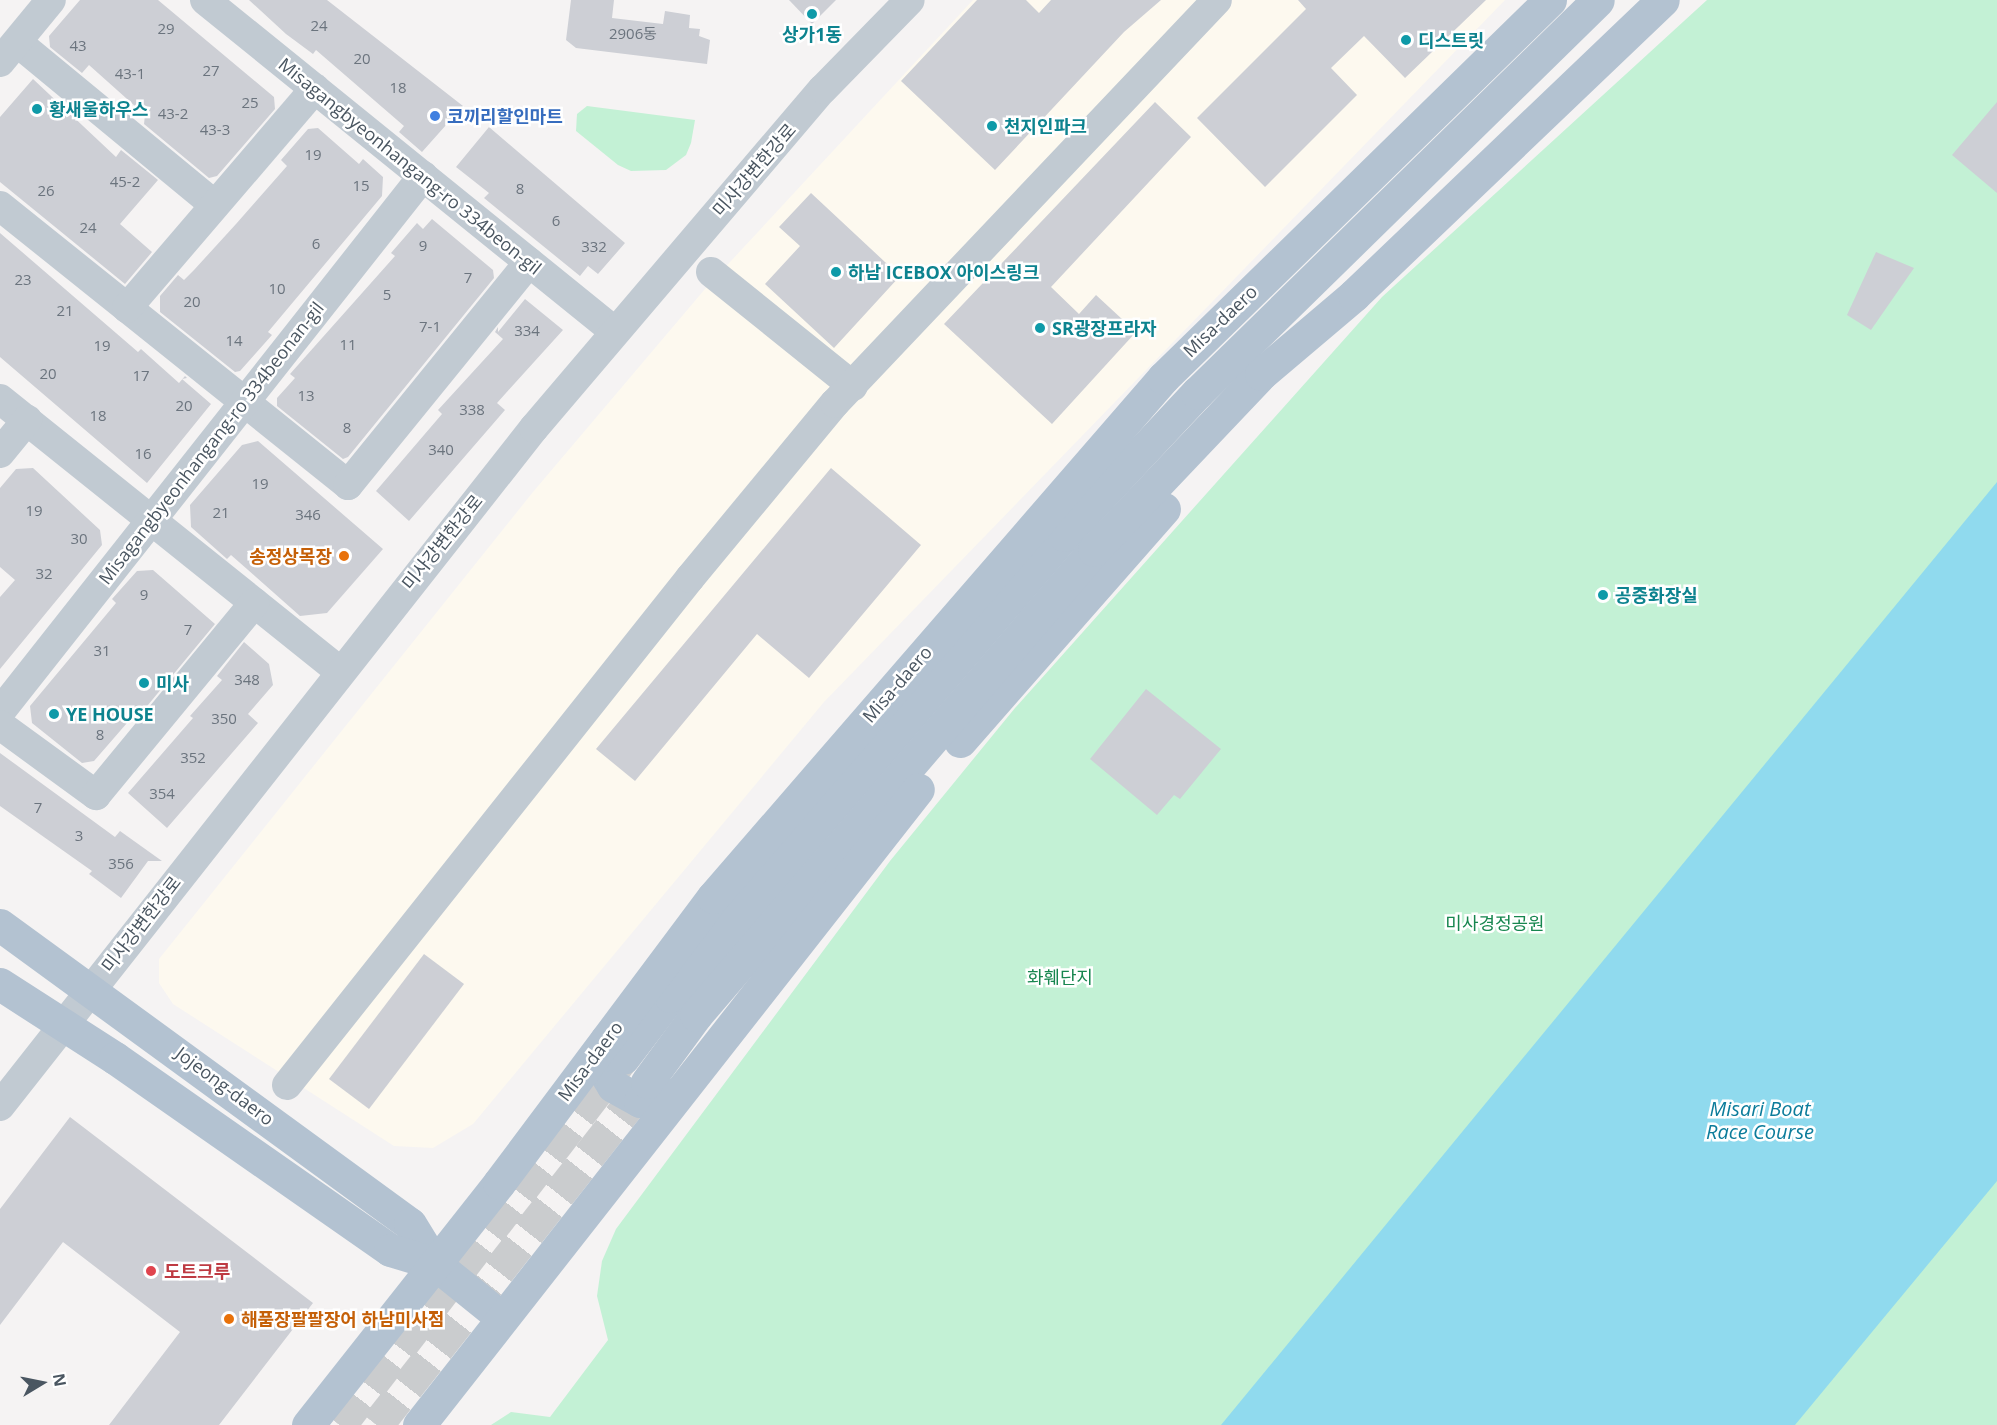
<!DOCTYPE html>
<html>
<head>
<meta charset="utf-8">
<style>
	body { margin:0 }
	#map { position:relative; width:1997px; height:1425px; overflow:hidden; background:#f5f3f3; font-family:"Open Sans","Noto Sans KR",sans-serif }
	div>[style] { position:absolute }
	.commercial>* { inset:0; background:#fdf9ef }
	.green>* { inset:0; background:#c3f1d5 }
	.water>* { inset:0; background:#90daee }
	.building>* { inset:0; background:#cdcfd5 }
	.major-tunnel>* { height:33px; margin-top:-16.5px; transform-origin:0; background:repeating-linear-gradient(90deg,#caccce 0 33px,transparent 0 49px) }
	.minor>* { height:30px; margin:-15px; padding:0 15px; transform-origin:15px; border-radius:15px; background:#c1cad2 }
	.major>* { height:33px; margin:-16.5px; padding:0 16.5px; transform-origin:16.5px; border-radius:16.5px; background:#b3c2d1 }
	.dots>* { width:16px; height:16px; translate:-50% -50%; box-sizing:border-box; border:3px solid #fff; border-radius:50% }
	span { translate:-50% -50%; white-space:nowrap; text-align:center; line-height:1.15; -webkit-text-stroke:5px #fff; paint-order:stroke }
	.number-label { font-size:15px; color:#6b747e }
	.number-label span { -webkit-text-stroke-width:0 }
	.culture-label { font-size:18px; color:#0d838f; font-weight:700 }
	.left { translate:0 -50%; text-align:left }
	.shop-label { font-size:18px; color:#366cbe; font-weight:700 }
	.street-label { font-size:18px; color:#4a5661 }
	.food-label { font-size:18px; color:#c56008; font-weight:700 }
	.right { translate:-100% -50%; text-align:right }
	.park-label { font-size:18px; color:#17864f }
	.health-label { font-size:18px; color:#be3a42; font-weight:700 }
	.water-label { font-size:20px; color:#0c7c9b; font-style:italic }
	.north { position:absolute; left:12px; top:1353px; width:60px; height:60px; -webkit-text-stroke:4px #fff; paint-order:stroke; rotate:80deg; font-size:16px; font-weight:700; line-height:24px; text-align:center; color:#4a5661 }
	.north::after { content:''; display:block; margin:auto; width:21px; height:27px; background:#4a5661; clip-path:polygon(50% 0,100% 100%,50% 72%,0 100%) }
</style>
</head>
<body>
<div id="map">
	<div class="commercial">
		<i style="clip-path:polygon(973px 0,1505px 0,824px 702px,473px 1124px,433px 1148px,394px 1146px,173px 1004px,159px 983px,159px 959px,533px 492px,705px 289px)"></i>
	</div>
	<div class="green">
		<i style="clip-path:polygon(1707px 0,1997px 0,1997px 1425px,491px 1425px,511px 1412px,550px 1417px,608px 1340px,597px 1296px,602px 1261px,616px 1229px,890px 861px,1015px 708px,1382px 297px)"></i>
		<i style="clip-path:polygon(587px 106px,695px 120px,691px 143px,686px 155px,666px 170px,631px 171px,618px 165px,576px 131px,577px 114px)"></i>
	</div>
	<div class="water">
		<i style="clip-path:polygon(1997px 482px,1997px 1181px,1795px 1425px,1221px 1425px)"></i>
	</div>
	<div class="building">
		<i style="clip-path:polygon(80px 0,158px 0,274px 97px,275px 109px,217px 176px,209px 178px,144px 124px,145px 115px,89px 65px,82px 73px,50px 47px,49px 36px)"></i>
		<i style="clip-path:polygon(249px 0,327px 0,463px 106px,422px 152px,399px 132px,404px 126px,316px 50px,313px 54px,286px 34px)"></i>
		<i style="clip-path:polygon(571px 0,614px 0,612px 18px,663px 24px,665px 11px,690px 15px,689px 28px,700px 29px,699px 36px,710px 40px,707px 64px,576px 48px,566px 40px)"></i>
		<i style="clip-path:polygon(789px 0,836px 0,812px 24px)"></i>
		<i style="clip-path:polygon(977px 0,1026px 0,1039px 13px,1051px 0,1161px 0,1124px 32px,995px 170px,901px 81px)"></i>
		<i style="clip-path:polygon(1298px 0,1486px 0,1405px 78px,1364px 36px,1331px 68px,1357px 95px,1265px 187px,1197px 118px,1306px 9px)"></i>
		<i style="clip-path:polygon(33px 79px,116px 157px,121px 150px,158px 180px,120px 224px,152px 252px,125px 284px,0 182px,0 117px)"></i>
		<i style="clip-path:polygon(1155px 102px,1191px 137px,1051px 287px,1079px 314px,1096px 295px,1136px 332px,1052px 424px,944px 324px)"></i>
		<i style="clip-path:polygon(1997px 102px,1997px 193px,1952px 155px)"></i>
		<i style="clip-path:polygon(489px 127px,625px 243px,598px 274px,588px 266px,580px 276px,484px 198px,489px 193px,456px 167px)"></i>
		<i style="clip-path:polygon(318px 128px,359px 164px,363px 159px,383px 177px,382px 196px,268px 332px,272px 335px,240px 371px,235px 372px,160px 312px,160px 296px,178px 275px,184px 280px,194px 270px,236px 224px,287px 166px,281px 160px,308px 129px)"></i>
		<i style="clip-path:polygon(811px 193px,900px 276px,834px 348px,765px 284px,800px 246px,779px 227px)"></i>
		<i style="clip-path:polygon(432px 219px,493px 270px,494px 278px,348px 457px,343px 459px,277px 406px,277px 398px,295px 378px,290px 374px,395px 256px,391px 253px,417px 223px,423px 229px)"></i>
		<i style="clip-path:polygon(0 233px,138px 352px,141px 349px,179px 383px,185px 376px,187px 378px,182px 379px,211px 404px,147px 483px,0 357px)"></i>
		<i style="clip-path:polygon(1876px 252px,1914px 268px,1871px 330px,1847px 315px)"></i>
		<i style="clip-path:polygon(525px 299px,563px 330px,497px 403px,505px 410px,409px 521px,376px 491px,442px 414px,438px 410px,503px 339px,495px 332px,498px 327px,498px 332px)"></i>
		<i style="clip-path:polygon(258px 441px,383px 549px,327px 613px,300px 616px,231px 555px,227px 559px,191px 527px,190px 505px,242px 445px)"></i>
		<i style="clip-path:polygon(33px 468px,100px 530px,102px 545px,0 669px,0 597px,15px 580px,0 567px,0 488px,16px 469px)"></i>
		<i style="clip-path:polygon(831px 468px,921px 545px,809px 678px,757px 634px,635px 781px,596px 749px)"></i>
		<i style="clip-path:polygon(153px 570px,215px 624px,143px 711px,140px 708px,94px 761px,82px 763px,32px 723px,30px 706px,116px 603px,112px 599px,137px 571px)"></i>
		<i style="clip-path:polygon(244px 642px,269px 664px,273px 685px,248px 714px,258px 723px,167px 828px,128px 793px,193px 718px,190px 716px,222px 680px,217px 676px)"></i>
		<i style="clip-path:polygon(1146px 689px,1221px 749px,1180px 799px,1174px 795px,1157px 815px,1090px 759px)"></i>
		<i style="clip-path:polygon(0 753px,115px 837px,120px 831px,162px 861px,148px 861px,121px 898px,89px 874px,92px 871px,0 806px)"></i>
		<i style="clip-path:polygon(424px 954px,464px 984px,369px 1109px,329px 1079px)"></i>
		<i style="clip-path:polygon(70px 1117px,313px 1303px,219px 1425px,109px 1425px,180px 1332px,63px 1242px,0 1325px,0 1209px)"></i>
	</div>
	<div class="major-tunnel">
		<i style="left:340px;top:1425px;width:463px;rotate:-52.4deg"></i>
		<i style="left:377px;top:1425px;width:437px;rotate:-51.8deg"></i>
	</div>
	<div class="minor">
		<i style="left:205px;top:0;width:526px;rotate:38.98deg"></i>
		<i style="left:17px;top:42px;width:256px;rotate:39.5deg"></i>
		<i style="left:0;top:62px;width:80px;rotate:-50.6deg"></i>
		<i style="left:0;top:206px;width:446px;rotate:38.7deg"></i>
		<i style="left:348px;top:485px;width:287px;rotate:-50.9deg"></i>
		<i style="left:711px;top:272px;width:182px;rotate:38.8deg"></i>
		<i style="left:127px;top:308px;width:289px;rotate:-49.4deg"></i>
		<i style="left:0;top:399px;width:435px;rotate:38.7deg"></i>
		<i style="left:0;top:453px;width:43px;rotate:-50.7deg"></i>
		<i style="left:0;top:712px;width:683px;rotate:-51.72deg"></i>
		<i style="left:0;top:725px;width:119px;rotate:36.1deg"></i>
		<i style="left:96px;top:795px;width:249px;rotate:-50.5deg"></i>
		<i style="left:287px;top:1085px;width:648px;rotate:-51.52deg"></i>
		<i style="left:690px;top:578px;width:227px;rotate:-50.4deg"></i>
		<i style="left:835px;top:403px;width:555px;rotate:-46.53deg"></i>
		<i style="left:0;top:1106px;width:863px;rotate:-51.78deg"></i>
		<i style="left:534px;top:428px;width:445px;rotate:-49.6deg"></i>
		<i style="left:823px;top:89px;width:124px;rotate:-45.7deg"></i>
	</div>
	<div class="major">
		<i style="left:960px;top:741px;width:309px;rotate:-48.7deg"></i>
		<i style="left:0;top:925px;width:507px;rotate:36.1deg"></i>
		<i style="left:410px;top:1224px;width:46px;rotate:58.4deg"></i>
		<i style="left:434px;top:1263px;width:86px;rotate:38.9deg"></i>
		<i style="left:0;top:984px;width:137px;rotate:32.8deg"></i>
		<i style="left:115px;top:1058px;width:335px;rotate:34.9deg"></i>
		<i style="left:390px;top:1250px;width:46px;rotate:16.5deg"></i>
		<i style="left:606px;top:1040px;width:31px;rotate:94deg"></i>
		<i style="left:604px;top:1071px;width:17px;rotate:59deg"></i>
		<i style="left:613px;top:1086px;width:31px;rotate:29deg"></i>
		<i style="left:640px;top:1101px;width:29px;rotate:-12deg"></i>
		<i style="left:623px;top:1058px;width:78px;rotate:-52.8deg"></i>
		<i style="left:670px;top:996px;width:606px;rotate:-49.48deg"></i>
		<i style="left:1064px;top:535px;width:195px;rotate:-46.9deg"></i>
		<i style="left:1197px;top:393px;width:561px;rotate:-44.42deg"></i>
		<i style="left:647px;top:1082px;width:83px;rotate:-53.8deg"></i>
		<i style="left:696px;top:1015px;width:612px;rotate:-49.44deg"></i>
		<i style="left:1094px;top:550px;width:243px;rotate:-46.5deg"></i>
		<i style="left:1261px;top:374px;width:122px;rotate:-40.3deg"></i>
		<i style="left:1354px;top:295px;width:427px;rotate:-43.7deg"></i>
		<i style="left:308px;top:1425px;width:308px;rotate:-51.7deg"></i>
		<i style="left:499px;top:1183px;width:357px;rotate:-53.2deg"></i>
		<i style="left:713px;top:897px;width:687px;rotate:-49.07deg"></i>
		<i style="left:1163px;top:378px;width:541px;rotate:-44.33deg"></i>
		<i style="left:419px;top:1425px;width:808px;rotate:-51.88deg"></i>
	</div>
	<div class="dots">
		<i style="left:812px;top:14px;background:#0f9aa8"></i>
		<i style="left:1406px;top:40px;background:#0f9aa8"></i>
		<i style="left:37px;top:109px;background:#0f9aa8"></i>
		<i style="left:435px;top:116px;background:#3f7fe0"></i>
		<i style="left:992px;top:126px;background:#0f9aa8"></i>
		<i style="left:836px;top:272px;background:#0f9aa8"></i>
		<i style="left:1040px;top:328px;background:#0f9aa8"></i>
		<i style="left:344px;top:556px;background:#e8710a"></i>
		<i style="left:1603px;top:595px;background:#0f9aa8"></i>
		<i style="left:144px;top:683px;background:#0f9aa8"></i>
		<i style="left:54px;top:714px;background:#0f9aa8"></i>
		<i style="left:151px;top:1271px;background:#e0444e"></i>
		<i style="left:229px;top:1319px;background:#e8710a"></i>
	</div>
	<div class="number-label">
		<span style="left:319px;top:26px">24</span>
		<span style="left:166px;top:29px">29</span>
		<span style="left:633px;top:34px">2906동</span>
		<span style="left:78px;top:46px">43</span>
		<span style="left:362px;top:59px">20</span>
		<span style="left:211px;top:71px">27</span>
		<span style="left:130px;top:74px">43-1</span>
		<span style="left:398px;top:88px">18</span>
		<span style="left:250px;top:103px">25</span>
		<span style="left:173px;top:114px">43-2</span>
		<span style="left:215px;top:130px">43-3</span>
		<span style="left:313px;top:155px">19</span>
		<span style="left:125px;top:182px">45-2</span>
		<span style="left:361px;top:186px">15</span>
		<span style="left:520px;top:189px">8</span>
		<span style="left:46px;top:191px">26</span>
		<span style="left:556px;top:221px">6</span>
		<span style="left:88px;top:228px">24</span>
		<span style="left:316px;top:244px">6</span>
		<span style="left:423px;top:246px">9</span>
		<span style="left:594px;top:247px">332</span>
		<span style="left:468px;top:278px">7</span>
		<span style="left:23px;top:280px">23</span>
		<span style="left:277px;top:289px">10</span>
		<span style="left:387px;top:295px">5</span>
		<span style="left:192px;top:302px">20</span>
		<span style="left:65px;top:311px">21</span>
		<span style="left:430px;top:327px">7-1</span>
		<span style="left:527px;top:331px">334</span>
		<span style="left:234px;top:341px">14</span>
		<span style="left:348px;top:345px">11</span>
		<span style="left:102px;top:346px">19</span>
		<span style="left:48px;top:374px">20</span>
		<span style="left:141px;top:376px">17</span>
		<span style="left:306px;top:396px">13</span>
		<span style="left:184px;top:406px">20</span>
		<span style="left:472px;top:410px">338</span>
		<span style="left:98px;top:416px">18</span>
		<span style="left:347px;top:428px">8</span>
		<span style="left:441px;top:450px">340</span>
		<span style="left:143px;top:454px">16</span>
		<span style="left:260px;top:484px">19</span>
		<span style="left:34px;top:511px">19</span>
		<span style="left:221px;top:513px">21</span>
		<span style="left:308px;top:515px">346</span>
		<span style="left:79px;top:539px">30</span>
		<span style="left:44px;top:574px">32</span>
		<span style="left:144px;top:595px">9</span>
		<span style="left:188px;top:630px">7</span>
		<span style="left:102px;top:651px">31</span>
		<span style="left:247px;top:680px">348</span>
		<span style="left:224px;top:719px">350</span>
		<span style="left:100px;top:735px">8</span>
		<span style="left:193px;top:758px">352</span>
		<span style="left:162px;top:794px">354</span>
		<span style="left:38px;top:808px">7</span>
		<span style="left:79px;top:836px">3</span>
		<span style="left:121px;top:864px">356</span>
	</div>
	<div class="culture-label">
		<span style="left:812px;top:34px">상가1동</span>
		<span class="left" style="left:1418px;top:40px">디스트릿</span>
		<span class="left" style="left:49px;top:109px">황새울하우스</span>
		<span class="left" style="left:1004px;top:126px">천지인파크</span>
		<span class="left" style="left:848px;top:272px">하남 ICEBOX 아이스링크</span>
		<span class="left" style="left:1052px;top:328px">SR광장프라자</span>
		<span class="left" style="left:1615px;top:595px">공중화장실</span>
		<span class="left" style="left:156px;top:683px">미사</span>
		<span class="left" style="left:66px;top:714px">YE HOUSE</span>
	</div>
	<div class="shop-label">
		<span class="left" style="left:447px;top:116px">코끼리할인마트</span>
	</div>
	<div class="street-label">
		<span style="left:410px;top:166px;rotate:39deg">Misagangbyeonhangang-ro 334beon-gil</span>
		<span style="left:754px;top:170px;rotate:-49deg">미사강변한강로</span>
		<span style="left:1220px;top:321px;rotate:-44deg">Misa-daero</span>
		<span style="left:211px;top:443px;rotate:-52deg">Misagangbyeonhangang-ro 334beonan-gil</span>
		<span style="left:442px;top:542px;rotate:-51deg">미사강변한강로</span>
		<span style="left:897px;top:684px;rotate:-49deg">Misa-daero</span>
		<span style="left:141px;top:924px;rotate:-52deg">미사강변한강로</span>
		<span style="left:590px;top:1061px;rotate:-53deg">Misa-daero</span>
		<span style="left:225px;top:1086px;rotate:37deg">Jojeong-daero</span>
	</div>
	<div class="food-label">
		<span class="right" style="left:332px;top:556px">송정상목장</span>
		<span class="left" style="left:241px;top:1319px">해품장팔팔장어 하남미사점</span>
	</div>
	<div class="park-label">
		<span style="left:1495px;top:923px">미사경정공원</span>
		<span style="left:1060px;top:977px">화훼단지</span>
	</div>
	<div class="health-label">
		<span class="left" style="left:164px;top:1271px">도트크루</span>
	</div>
	<div class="water-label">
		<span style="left:1760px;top:1120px">Misari Boat<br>Race Course</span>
	</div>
	<div class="north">N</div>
</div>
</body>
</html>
